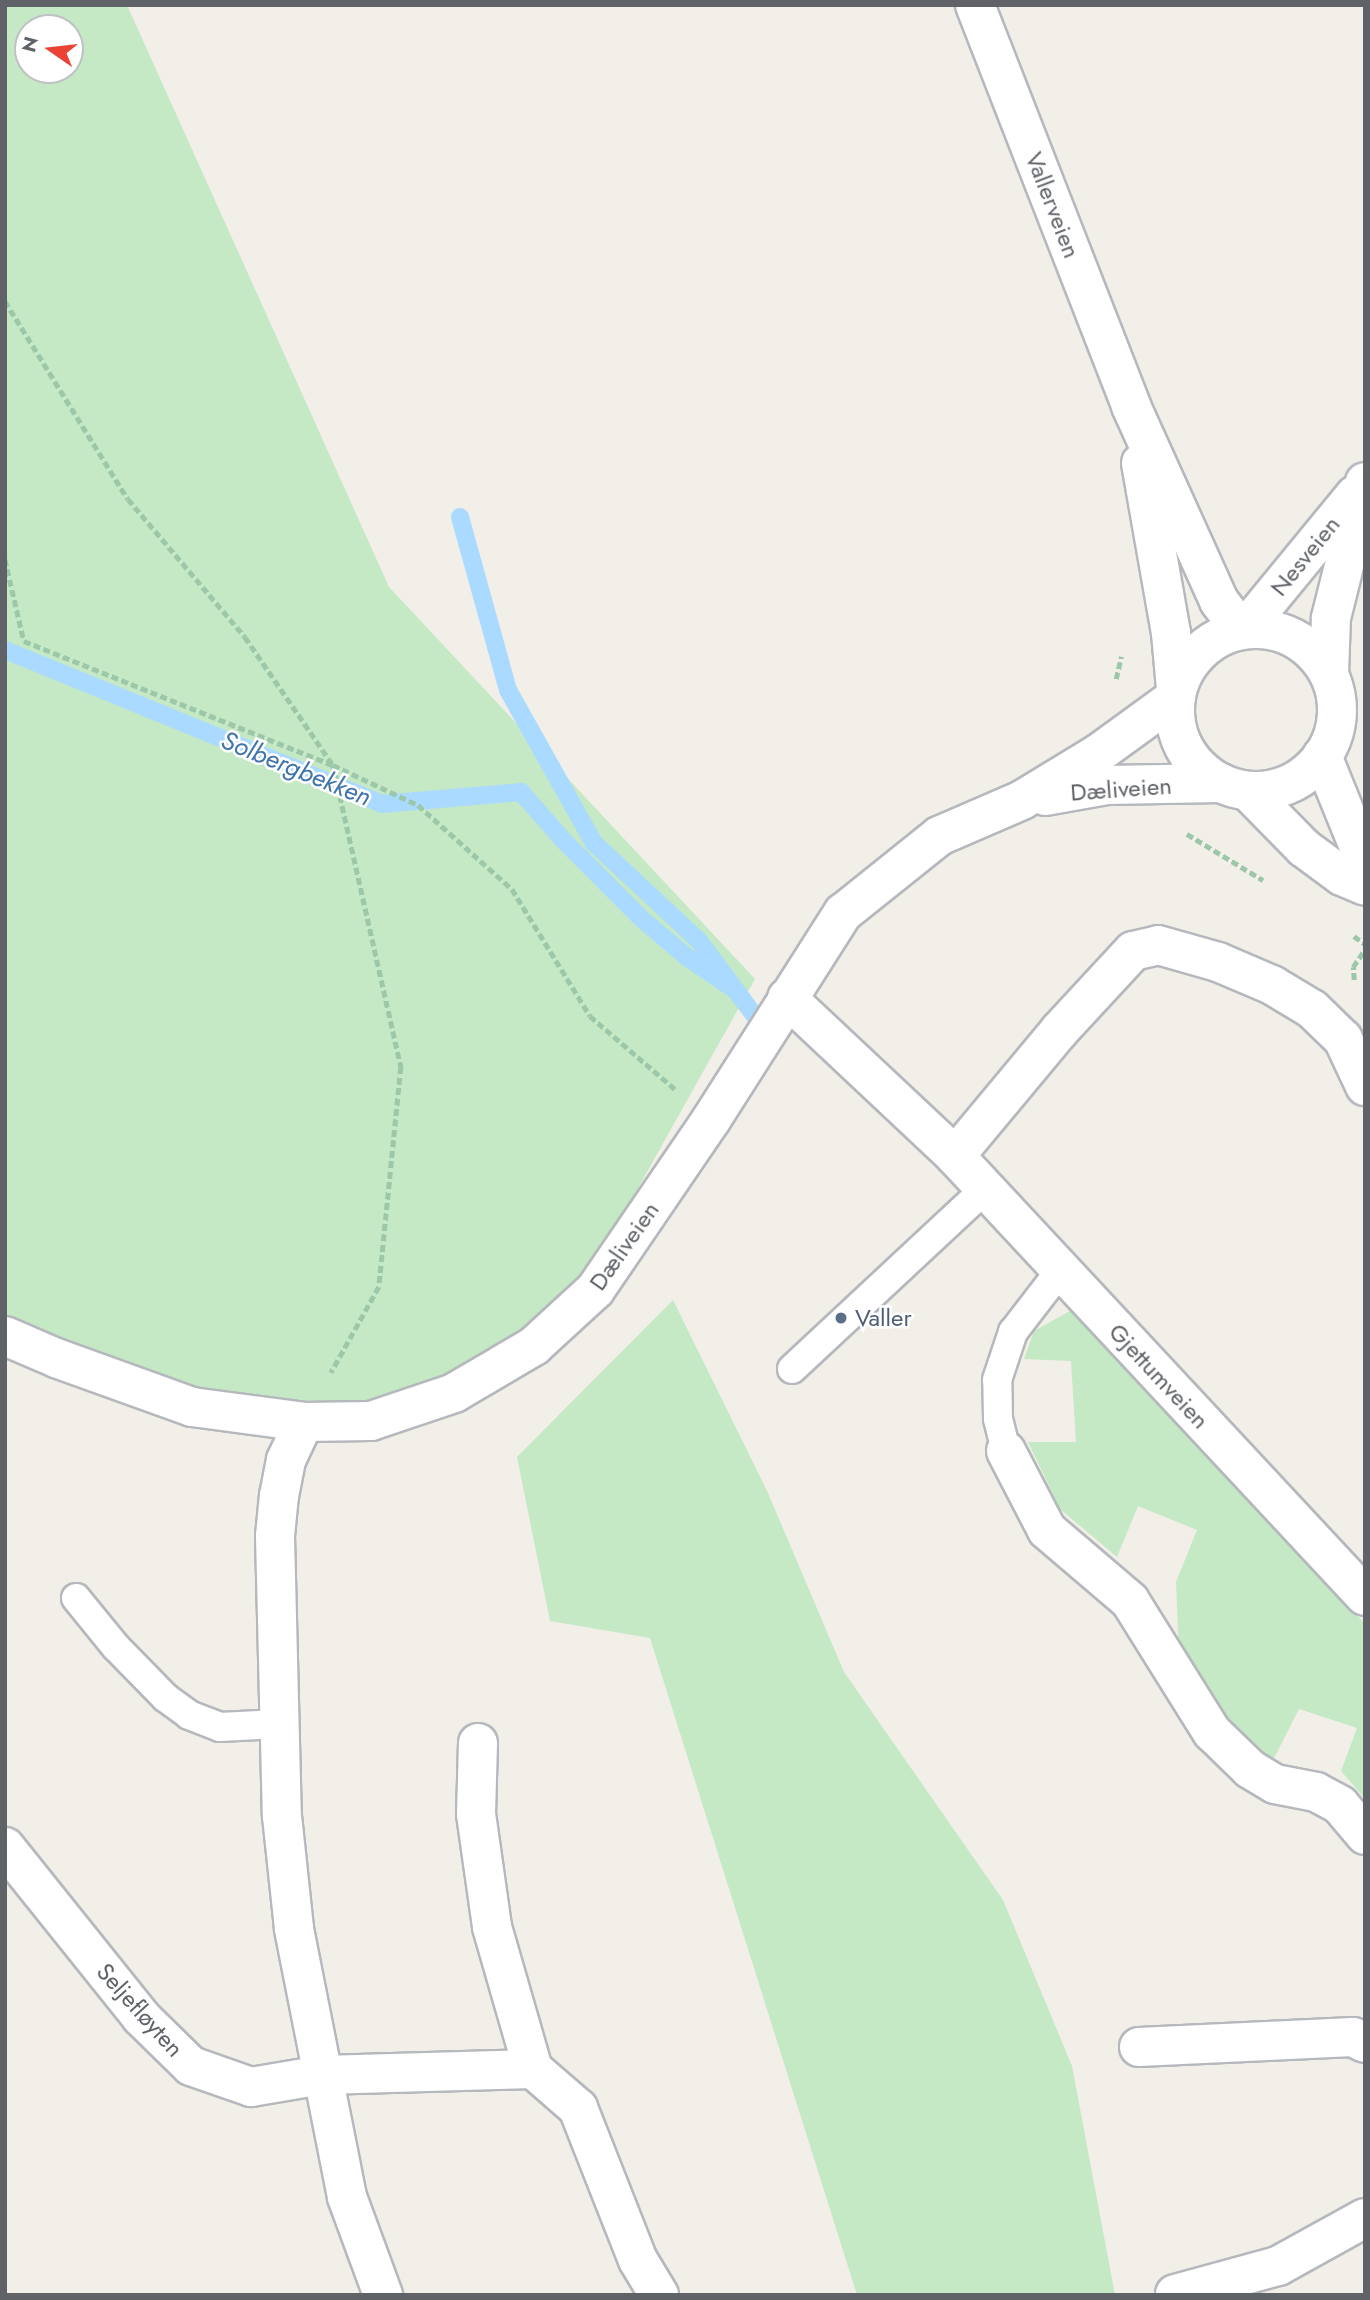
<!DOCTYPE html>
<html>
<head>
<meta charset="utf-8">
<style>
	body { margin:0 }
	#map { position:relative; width:1370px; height:2300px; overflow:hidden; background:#f1efe8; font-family:Jost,sans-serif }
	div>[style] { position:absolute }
	.green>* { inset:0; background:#c5e8c5 }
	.stream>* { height:18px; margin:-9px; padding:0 9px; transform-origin:9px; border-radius:9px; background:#aadaff }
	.path>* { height:4.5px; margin-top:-2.25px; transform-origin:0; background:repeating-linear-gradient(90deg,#9cc7a9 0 7px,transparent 0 10.5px) }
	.roads { filter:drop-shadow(2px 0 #b5b8bc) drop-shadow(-2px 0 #b5b8bc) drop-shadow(0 2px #b5b8bc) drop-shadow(0 -2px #b5b8bc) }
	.lane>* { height:28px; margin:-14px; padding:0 14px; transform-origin:14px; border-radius:14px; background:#fff }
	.street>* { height:38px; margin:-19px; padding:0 19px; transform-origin:19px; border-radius:19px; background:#fff }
	.secondary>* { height:38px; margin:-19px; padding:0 19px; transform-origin:19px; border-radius:19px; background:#fff }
	.secondary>.ring { margin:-19px; padding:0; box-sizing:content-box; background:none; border:38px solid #fff; border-radius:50% }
	.dots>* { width:19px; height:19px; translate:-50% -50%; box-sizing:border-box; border:4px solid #fff; border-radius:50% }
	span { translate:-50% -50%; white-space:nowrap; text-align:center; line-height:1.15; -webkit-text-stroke:5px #fff; paint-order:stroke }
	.street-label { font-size:24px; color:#5f6368 }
	.service-label { font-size:24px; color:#4e5e75 }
	.left { translate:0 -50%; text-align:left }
	.water-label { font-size:26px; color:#4174aa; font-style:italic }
	.frame { position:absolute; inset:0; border:7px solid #5f6368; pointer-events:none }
	.north { position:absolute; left:14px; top:14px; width:70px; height:70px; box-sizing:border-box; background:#fff; border:2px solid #bfc1c3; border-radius:50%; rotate:284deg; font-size:19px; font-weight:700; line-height:28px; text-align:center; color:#5f6368 }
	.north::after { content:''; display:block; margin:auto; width:24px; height:32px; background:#ea4335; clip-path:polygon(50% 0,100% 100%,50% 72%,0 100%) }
</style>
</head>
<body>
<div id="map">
	<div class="green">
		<i style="clip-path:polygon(evenodd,5px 5px,127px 5px,389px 587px,755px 979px,586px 1281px,467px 1390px,297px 1417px,65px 1355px,5px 1322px,5px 5px,28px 28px,70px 28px,70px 70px,28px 70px,28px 28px)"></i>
		<i style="clip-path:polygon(673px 1300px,768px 1493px,844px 1672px,1003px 1900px,1072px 2066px,1115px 2295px,857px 2295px,650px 1638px,550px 1621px,517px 1457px)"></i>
		<i style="clip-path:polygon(1077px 1307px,1365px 1624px,1365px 1799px,1341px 1771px,1357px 1728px,1299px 1709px,1272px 1762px,1250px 1753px,1179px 1656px,1176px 1582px,1197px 1530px,1138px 1506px,1117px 1557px,1060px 1509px,1028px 1442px,1076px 1442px,1071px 1361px,1024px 1359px,1034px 1331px)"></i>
	</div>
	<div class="stream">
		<i style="left:460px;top:517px;width:180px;rotate:74.5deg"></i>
		<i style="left:508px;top:690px;width:176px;rotate:60.7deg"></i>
		<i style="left:594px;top:843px;width:144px;rotate:43deg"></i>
		<i style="left:699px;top:941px;width:94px;rotate:53.3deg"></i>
		<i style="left:5px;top:650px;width:407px;rotate:22.2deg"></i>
		<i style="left:382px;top:804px;width:140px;rotate:-4.9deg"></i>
		<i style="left:521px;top:792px;width:65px;rotate:48.7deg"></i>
		<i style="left:564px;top:841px;width:110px;rotate:45deg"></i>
		<i style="left:642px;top:919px;width:60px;rotate:40.3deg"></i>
		<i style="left:688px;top:958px;width:55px;rotate:34deg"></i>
	</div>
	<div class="path">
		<i style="left:5px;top:301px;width:233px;rotate:58.2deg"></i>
		<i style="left:128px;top:499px;width:181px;rotate:49.7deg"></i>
		<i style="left:245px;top:637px;width:155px;rotate:55.5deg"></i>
		<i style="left:333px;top:765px;width:310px;rotate:77.3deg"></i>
		<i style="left:401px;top:1067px;width:221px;rotate:95.7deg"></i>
		<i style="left:379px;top:1287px;width:98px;rotate:119.2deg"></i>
		<i style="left:5px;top:559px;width:84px;rotate:77deg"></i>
		<i style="left:24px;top:641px;width:333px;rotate:21.9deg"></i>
		<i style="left:333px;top:765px;width:94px;rotate:25.2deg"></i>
		<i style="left:418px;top:805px;width:126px;rotate:41.8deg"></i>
		<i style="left:512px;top:889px;width:149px;rotate:58.4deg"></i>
		<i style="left:590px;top:1016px;width:112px;rotate:40.7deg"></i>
		<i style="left:1116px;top:679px;width:23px;rotate:-77deg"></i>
		<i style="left:1187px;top:834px;width:89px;rotate:31.2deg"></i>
		<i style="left:1354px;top:936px;width:14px;rotate:36deg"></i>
		<i style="left:1354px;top:980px;width:13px;rotate:-94deg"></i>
		<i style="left:1353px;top:967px;width:22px;rotate:-56deg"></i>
	</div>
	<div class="roads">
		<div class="lane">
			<i style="left:792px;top:1369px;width:264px;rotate:-43deg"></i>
			<i style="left:1006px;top:1451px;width:33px;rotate:-104deg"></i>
			<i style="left:998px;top:1419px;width:39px;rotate:-91deg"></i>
			<i style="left:997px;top:1380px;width:51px;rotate:-71.6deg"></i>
			<i style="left:1013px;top:1332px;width:77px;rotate:-52.4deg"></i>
			<i style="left:76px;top:1598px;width:63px;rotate:50.8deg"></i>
			<i style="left:116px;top:1647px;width:71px;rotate:45.6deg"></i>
			<i style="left:166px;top:1698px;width:29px;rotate:36deg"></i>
			<i style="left:189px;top:1715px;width:33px;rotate:21deg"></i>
			<i style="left:220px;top:1727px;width:58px;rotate:-3deg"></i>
		</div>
		<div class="street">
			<i style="left:975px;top:5px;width:430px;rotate:68.7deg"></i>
			<i style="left:1131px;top:406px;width:214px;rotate:65.7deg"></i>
			<i style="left:1219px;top:601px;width:36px;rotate:53deg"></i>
			<i style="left:1141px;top:463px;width:173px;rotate:80deg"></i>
			<i style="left:1171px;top:633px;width:56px;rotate:84.9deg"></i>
			<i style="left:1045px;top:796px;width:63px;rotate:-10.1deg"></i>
			<i style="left:1107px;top:785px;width:114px;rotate:-1deg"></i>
			<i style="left:787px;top:998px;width:231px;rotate:43.2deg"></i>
			<i style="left:955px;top:1156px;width:601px;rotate:47.02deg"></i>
			<i style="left:955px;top:1156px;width:163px;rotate:-50.2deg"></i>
			<i style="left:1059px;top:1031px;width:109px;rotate:-47.2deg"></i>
			<i style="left:1133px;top:951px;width:26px;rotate:-13deg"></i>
			<i style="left:1158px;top:945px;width:62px;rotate:15.8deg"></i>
			<i style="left:1218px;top:962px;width:59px;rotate:23.1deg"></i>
			<i style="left:1272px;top:985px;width:47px;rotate:31deg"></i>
			<i style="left:1312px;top:1009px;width:43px;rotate:44.1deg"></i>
			<i style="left:1343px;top:1039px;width:52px;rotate:64.9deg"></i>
			<i style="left:5px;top:1336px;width:56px;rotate:23.3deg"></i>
			<i style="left:56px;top:1358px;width:145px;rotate:19.8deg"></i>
			<i style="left:192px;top:1407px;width:113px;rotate:7.6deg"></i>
			<i style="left:304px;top:1422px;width:67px;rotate:-0.9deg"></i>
			<i style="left:371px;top:1421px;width:88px;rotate:-18.6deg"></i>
			<i style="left:454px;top:1393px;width:93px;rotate:-30.4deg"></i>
			<i style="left:534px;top:1346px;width:83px;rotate:-42.6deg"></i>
			<i style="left:595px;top:1290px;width:206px;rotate:-55.7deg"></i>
			<i style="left:711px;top:1120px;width:246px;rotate:-57.5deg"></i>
			<i style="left:843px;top:913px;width:123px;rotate:-38.7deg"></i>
			<i style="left:939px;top:836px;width:90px;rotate:-23.4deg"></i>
			<i style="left:1022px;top:800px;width:90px;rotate:-31.4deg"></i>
			<i style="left:1099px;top:753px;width:95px;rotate:-36deg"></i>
			<i style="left:304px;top:1422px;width:42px;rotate:115.3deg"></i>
			<i style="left:286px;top:1460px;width:36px;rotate:101deg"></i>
			<i style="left:279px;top:1495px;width:41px;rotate:95.6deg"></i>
			<i style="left:275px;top:1536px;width:280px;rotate:88.6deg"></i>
			<i style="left:282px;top:1816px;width:114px;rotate:83.9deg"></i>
			<i style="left:294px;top:1929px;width:273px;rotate:78.8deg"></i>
			<i style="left:347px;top:2197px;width:104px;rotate:69.8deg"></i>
			<i style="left:1006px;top:1451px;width:89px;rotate:62.6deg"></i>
			<i style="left:1047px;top:1530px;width:109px;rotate:40.5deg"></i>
			<i style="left:1130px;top:1601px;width:155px;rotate:58deg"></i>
			<i style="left:1212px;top:1732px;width:53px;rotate:44.2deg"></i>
			<i style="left:1250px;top:1769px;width:29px;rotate:31deg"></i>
			<i style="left:1275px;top:1784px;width:42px;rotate:11deg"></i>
			<i style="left:1316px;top:1792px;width:27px;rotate:28deg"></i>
			<i style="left:1340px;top:1805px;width:39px;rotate:50deg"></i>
			<i style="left:478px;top:1743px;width:71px;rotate:91.6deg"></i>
			<i style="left:476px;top:1814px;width:114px;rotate:81.9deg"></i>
			<i style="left:492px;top:1927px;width:148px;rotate:73.9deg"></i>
			<i style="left:5px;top:1847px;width:218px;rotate:51.3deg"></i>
			<i style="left:141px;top:2017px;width:70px;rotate:44.4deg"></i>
			<i style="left:191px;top:2066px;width:64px;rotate:19.3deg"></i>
			<i style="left:251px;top:2087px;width:72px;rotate:-9.6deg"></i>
			<i style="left:322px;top:2075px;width:211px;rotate:-1.6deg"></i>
			<i style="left:533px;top:2069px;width:60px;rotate:40.9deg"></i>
			<i style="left:578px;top:2108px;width:163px;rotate:68.5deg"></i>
			<i style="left:638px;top:2260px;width:41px;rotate:59deg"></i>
			<i style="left:1139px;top:2047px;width:214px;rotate:-2.7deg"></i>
			<i style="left:1353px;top:2037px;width:13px;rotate:27deg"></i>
			<i style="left:1175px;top:2294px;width:107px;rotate:-15.2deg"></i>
			<i style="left:1278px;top:2266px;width:99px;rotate:-28.9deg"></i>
		</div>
		<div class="secondary">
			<i style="left:1245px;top:629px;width:173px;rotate:-50.6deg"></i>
			<i class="ring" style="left:1175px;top:629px;width:124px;height:124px"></i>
			<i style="left:1329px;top:674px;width:56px;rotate:-88deg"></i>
			<i style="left:1331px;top:618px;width:140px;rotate:-76deg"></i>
			<i style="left:1322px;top:756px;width:114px;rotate:67.9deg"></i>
			<i style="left:1248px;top:791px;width:80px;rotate:45.5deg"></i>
			<i style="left:1304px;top:848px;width:47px;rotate:36.4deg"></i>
			<i style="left:1342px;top:876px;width:25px;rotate:23deg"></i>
		</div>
	</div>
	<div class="dots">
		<i style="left:841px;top:1318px;background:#5c6f8a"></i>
	</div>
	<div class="street-label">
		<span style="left:1053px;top:205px;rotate:69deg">Vallerveien</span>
		<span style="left:1305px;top:556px;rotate:-51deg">Nesveien</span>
		<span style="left:1121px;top:789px;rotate:-4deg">Dæliveien</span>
		<span style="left:624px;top:1246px;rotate:-55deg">Dæliveien</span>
		<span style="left:1159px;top:1376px;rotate:47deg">Gjettumveien</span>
		<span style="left:140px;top:2010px;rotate:48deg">Seljefløyten</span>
	</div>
	<div class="service-label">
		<span class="left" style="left:855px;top:1318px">Valler</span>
	</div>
	<div class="water-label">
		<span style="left:296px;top:769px;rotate:22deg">Solbergbekken</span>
	</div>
	<div class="frame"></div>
	<div class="north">N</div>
</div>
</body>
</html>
